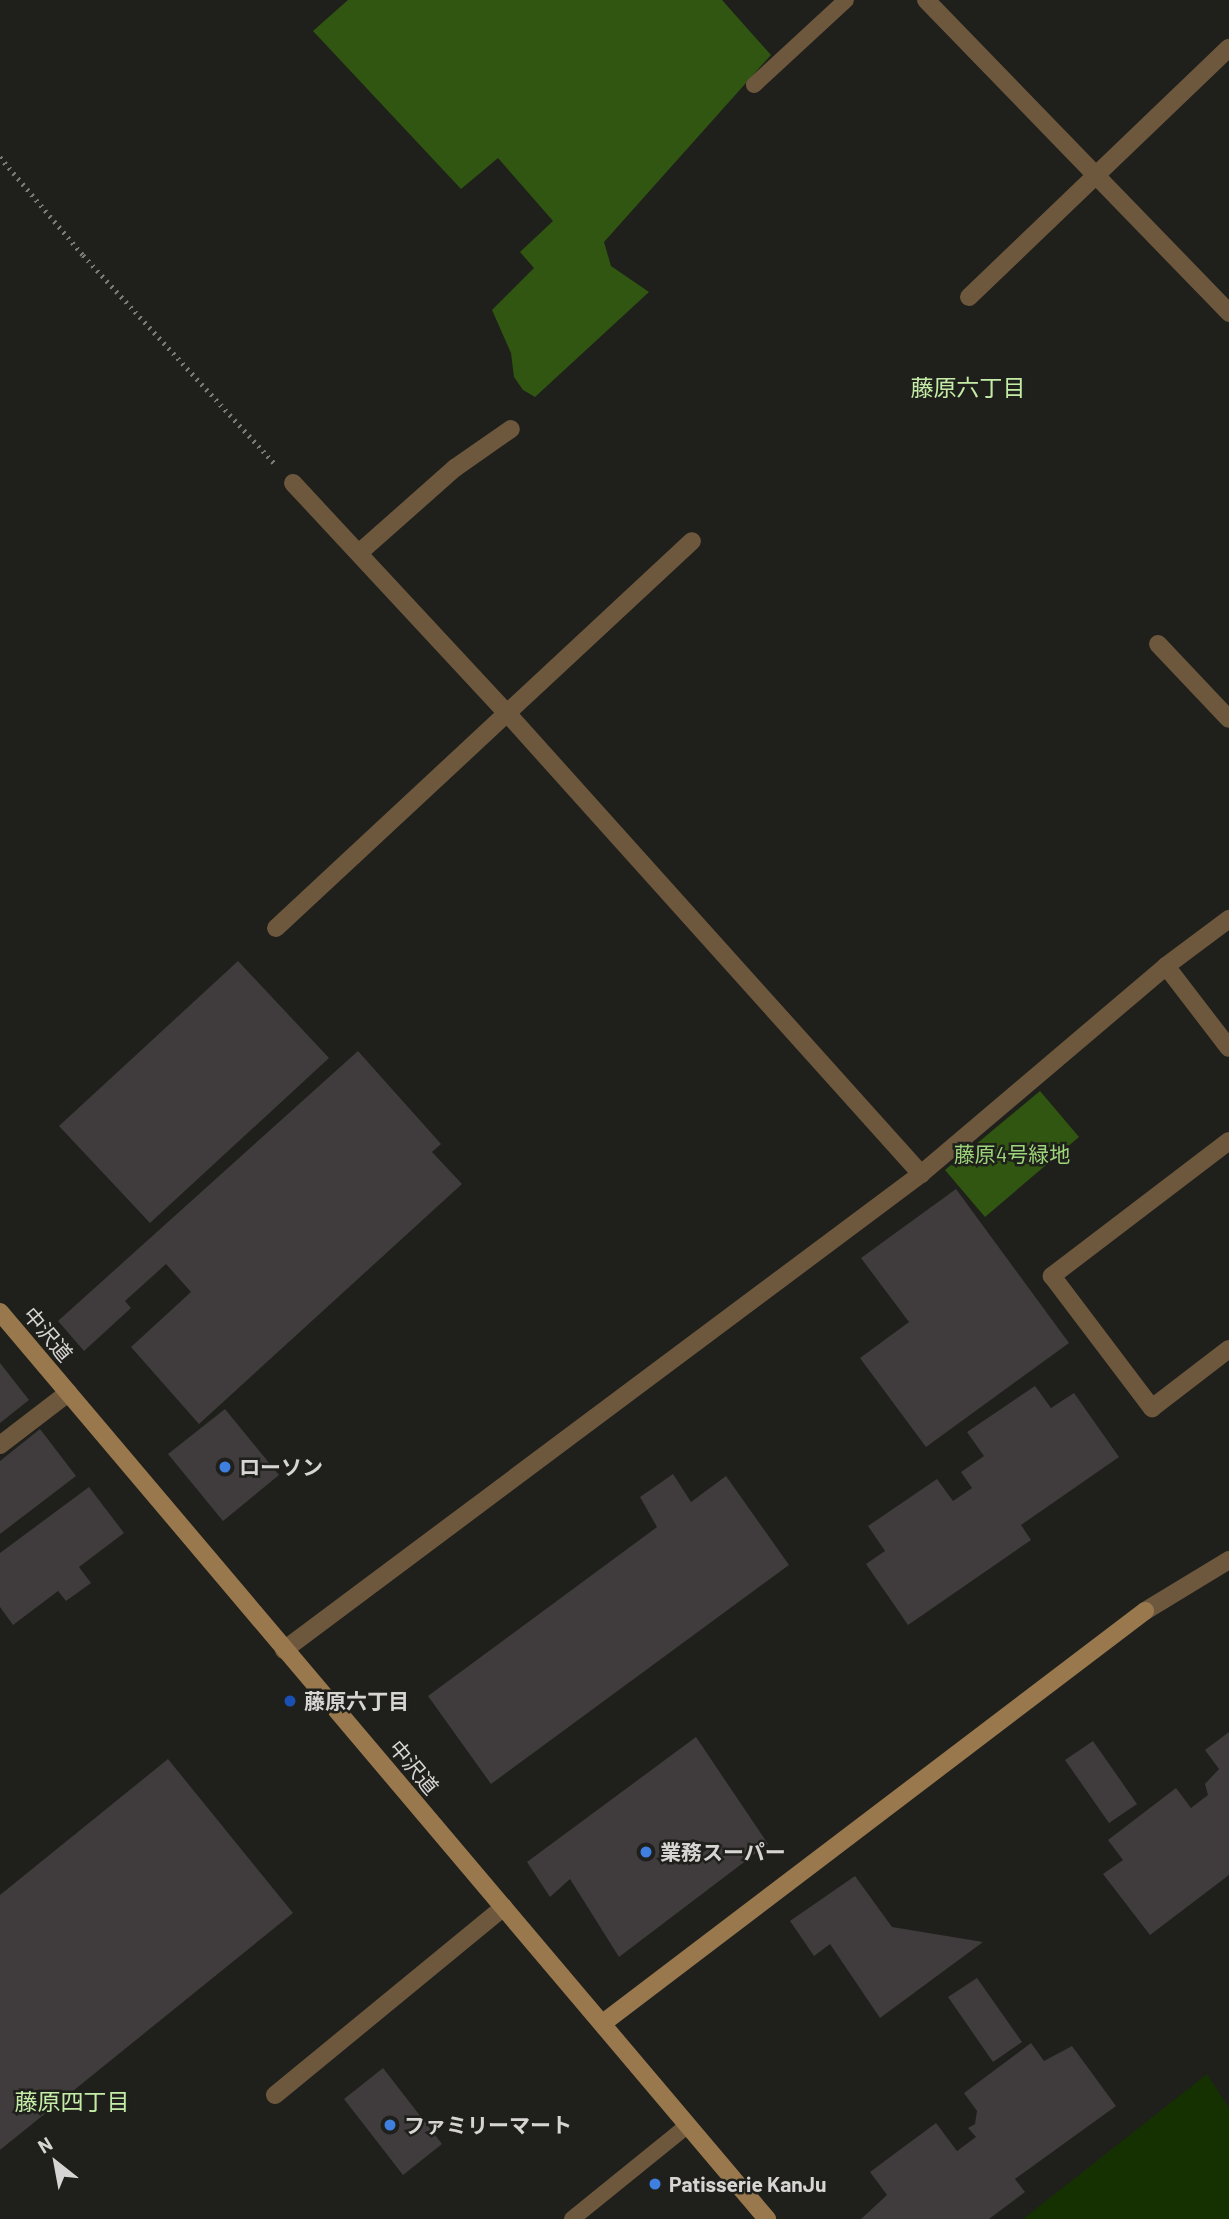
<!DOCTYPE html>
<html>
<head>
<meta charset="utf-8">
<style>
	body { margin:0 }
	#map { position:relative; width:1229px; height:2219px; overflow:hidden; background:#1f1f1b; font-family:Barlow,"Noto Sans JP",sans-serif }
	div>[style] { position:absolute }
	.green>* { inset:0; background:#163101 }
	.forest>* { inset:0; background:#305611 }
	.building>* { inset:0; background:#403c3d }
	.path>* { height:4.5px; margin-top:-2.25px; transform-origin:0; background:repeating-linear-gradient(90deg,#797976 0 2px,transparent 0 7px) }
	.lane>* { height:16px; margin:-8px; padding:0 8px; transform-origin:8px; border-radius:8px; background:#6d583e }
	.street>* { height:18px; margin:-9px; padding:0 9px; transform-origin:9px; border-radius:9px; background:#6d583e }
	.secondary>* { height:18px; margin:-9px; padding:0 9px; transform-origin:9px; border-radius:9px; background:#99784d }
	.dots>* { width:19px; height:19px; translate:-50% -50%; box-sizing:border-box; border:4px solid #1f1f1b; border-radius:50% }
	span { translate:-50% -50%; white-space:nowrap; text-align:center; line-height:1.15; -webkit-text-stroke:5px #1f1f1b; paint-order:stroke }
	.park-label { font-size:21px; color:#9dd67a }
	.street-label { font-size:21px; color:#d6d5d3 }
	.poi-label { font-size:21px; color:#d6d5d3; font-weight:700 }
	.left { translate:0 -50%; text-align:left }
	.neighbourhood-label { font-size:23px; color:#c4eca7 }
	.north { position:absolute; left:21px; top:2128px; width:70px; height:70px; -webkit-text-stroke:5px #1f1f1b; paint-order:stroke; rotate:329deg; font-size:19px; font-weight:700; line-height:28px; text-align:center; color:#d6d5d3 }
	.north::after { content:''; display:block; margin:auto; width:24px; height:32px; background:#d6d5d3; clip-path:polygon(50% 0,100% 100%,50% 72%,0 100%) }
</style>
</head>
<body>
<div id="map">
	<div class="green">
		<i style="clip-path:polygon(1207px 2074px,1229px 2108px,1229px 2219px,1023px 2219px)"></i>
	</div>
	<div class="forest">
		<i style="clip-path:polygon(348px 0,722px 0,771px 55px,604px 242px,611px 266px,649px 292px,535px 397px,523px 390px,514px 377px,511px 353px,492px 310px,534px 268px,520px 252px,553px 221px,498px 158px,461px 189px,313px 31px)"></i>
		<i style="clip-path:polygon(1040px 1091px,1079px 1137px,985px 1217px,945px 1170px)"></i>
	</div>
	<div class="building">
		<i style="clip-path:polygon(238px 961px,329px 1058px,150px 1223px,59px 1126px)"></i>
		<i style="clip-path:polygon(358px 1051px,441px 1144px,432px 1152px,462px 1184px,199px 1424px,131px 1347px,191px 1292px,166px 1264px,125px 1301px,131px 1308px,84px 1351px,58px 1321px)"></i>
		<i style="clip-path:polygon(956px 1189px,1069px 1343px,926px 1447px,860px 1358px,909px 1322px,861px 1258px)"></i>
		<i style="clip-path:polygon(0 1363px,29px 1400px,0 1423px)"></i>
		<i style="clip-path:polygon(1035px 1386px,1051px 1408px,1074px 1393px,1119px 1457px,1021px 1525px,1031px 1540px,908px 1625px,866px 1564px,885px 1551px,868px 1526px,937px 1479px,953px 1501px,972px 1488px,961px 1472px,984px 1456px,967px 1432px)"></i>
		<i style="clip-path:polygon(225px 1409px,279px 1475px,223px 1521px,168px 1454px)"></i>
		<i style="clip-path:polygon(40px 1429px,76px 1476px,0 1534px,0 1461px)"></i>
		<i style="clip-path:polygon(673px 1474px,691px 1502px,726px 1476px,789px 1565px,491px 1784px,428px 1696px,657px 1527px,640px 1497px)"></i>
		<i style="clip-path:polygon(89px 1487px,124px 1533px,79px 1567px,91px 1583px,66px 1601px,58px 1591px,13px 1625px,0 1607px,0 1553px)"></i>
		<i style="clip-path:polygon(1229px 1732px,1229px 1875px,1150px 1935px,1103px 1874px,1123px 1860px,1108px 1840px,1176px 1788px,1191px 1808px,1208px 1795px,1205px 1784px,1219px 1769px,1205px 1750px)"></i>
		<i style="clip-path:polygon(696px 1737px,768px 1844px,619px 1957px,570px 1879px,550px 1897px,527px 1862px)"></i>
		<i style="clip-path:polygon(1093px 1741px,1137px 1804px,1109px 1823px,1065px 1760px)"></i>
		<i style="clip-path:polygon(168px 1759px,293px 1913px,0 2150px,0 1895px)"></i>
		<i style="clip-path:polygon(855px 1876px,892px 1927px,983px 1942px,880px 2018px,830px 1944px,814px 1956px,790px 1921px)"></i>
		<i style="clip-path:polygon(977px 1978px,1022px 2042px,993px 2062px,948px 1997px)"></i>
		<i style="clip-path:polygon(1031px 2043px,1044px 2061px,1072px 2046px,1116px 2106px,1015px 2179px,1025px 2192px,989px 2219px,861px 2219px,887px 2195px,870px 2172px,936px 2123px,957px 2151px,976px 2137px,968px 2128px,975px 2124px,977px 2111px,964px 2093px)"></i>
		<i style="clip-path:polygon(383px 2068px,442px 2144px,403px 2175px,344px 2099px)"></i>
	</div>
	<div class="path">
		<i style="left:0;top:157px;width:128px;rotate:49.7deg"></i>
		<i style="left:83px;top:255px;width:285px;rotate:47.4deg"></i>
	</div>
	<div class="lane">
		<i style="left:754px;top:85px;width:125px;rotate:-42.7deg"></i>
		<i style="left:572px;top:2219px;width:149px;rotate:-39deg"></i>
	</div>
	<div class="street">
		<i style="left:926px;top:0;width:436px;rotate:45.9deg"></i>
		<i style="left:969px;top:297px;width:360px;rotate:-43.8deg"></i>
		<i style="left:293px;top:483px;width:314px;rotate:47.1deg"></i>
		<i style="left:507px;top:713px;width:620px;rotate:48.07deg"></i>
		<i style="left:360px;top:552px;width:127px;rotate:-41.5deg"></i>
		<i style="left:455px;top:468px;width:68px;rotate:-34.9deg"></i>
		<i style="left:1158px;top:644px;width:103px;rotate:46.6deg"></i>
		<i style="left:276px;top:928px;width:568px;rotate:-42.93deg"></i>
		<i style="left:1166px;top:966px;width:103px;rotate:52.5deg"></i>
		<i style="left:1229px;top:1141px;width:223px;rotate:142.7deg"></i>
		<i style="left:1052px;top:1276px;width:166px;rotate:52.9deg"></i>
		<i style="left:1152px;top:1408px;width:97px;rotate:-37.5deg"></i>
		<i style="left:0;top:1445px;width:86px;rotate:-37.4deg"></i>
		<i style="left:1145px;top:1611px;width:98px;rotate:-31.3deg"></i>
		<i style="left:284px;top:1650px;width:795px;rotate:-36.77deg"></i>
		<i style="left:921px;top:1174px;width:321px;rotate:-40.3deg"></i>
		<i style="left:1166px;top:966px;width:79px;rotate:-36.7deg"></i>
		<i style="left:275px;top:2095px;width:296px;rotate:-39.4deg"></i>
	</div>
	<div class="secondary">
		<i style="left:0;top:1312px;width:1188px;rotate:49.78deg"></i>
		<i style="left:603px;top:2023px;width:681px;rotate:-37.24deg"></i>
	</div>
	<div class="dots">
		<i style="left:225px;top:1467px;background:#3f7fe0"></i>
		<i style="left:290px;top:1701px;background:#1a4fb4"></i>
		<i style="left:646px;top:1852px;background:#3f7fe0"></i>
		<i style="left:390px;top:2125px;background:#3f7fe0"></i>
		<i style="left:655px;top:2184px;background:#3f7fe0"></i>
	</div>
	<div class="park-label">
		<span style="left:1012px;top:1154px">藤原4号緑地</span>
	</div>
	<div class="street-label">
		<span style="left:48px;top:1334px;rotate:50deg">中沢道</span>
		<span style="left:414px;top:1767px;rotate:50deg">中沢道</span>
	</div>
	<div class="poi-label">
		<span class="left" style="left:239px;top:1467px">ローソン</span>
		<span class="left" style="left:304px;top:1701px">藤原六丁目</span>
		<span class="left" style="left:660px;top:1852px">業務スーパー</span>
		<span class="left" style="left:404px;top:2125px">ファミリーマート</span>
		<span class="left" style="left:669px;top:2184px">Patisserie KanJu</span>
	</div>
	<div class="neighbourhood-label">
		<span style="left:968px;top:387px">藤原六丁目</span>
		<span style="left:72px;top:2101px">藤原四丁目</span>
	</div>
	<div class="north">N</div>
</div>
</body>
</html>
